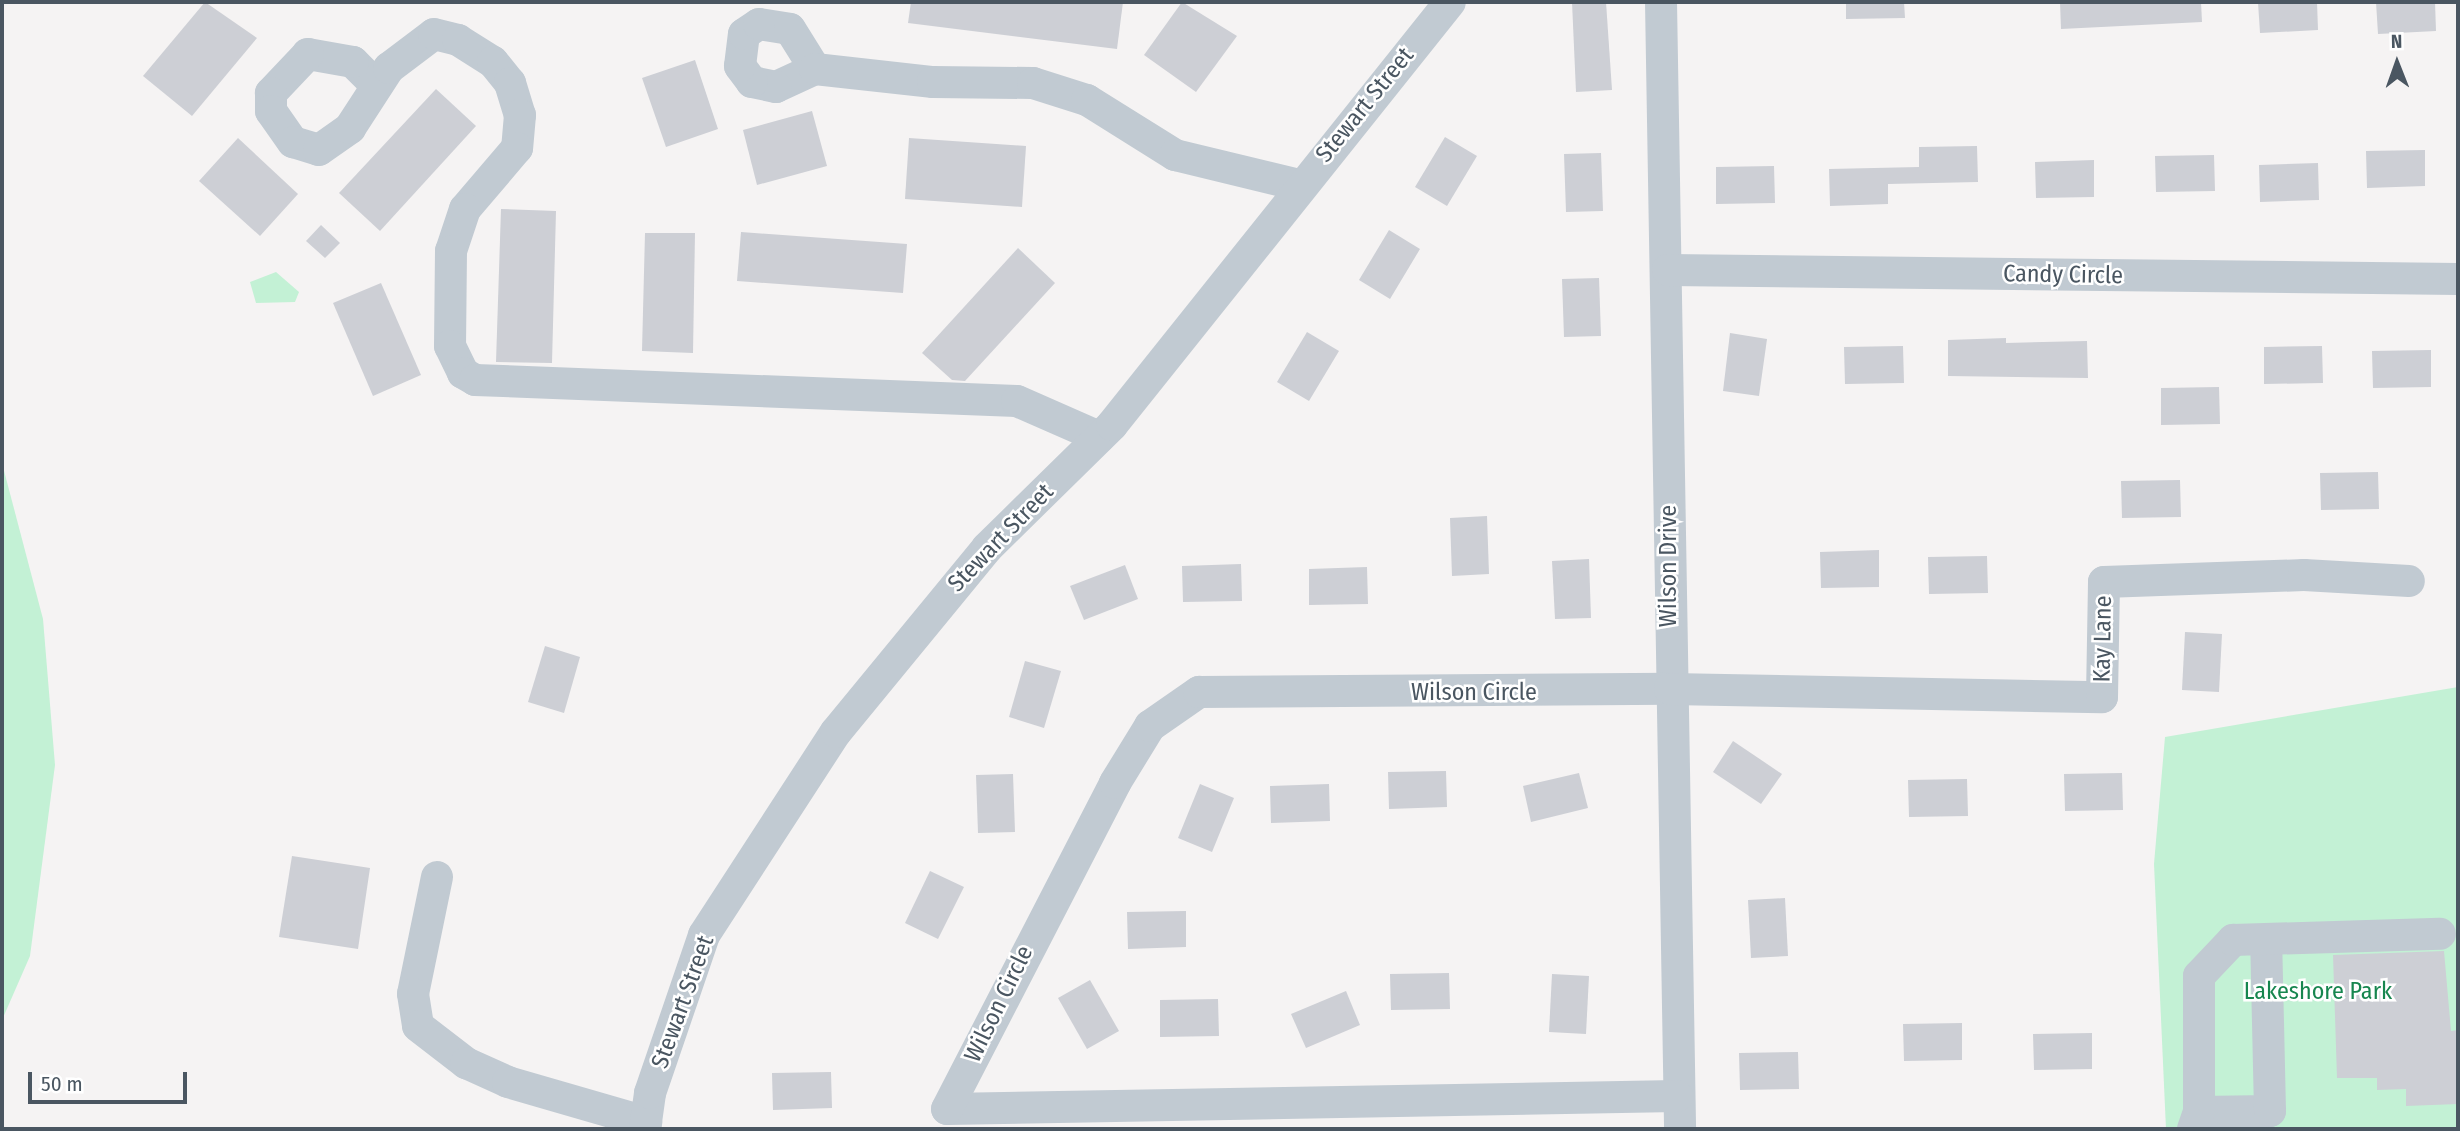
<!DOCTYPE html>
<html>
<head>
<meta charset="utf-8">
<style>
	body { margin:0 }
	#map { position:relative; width:2460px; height:1131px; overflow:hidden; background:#f5f3f3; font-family:"Fira Sans Condensed",sans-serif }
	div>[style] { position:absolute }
	.green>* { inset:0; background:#c3f1d5 }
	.building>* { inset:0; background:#cdcfd5 }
	.minor>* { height:32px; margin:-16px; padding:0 16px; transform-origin:16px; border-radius:16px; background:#c1cad2 }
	span { translate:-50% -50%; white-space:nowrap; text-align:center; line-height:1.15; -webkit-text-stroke:5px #fff; paint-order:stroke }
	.street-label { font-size:24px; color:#4a5661 }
	.park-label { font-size:24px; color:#17864f }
	.frame { position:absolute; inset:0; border:4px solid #4a5661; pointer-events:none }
	.north { position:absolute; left:2362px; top:28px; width:70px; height:70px; -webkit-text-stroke:5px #fff; paint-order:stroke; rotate:359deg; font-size:19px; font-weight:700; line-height:28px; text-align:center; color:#4a5661 }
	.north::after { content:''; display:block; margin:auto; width:24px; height:32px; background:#4a5661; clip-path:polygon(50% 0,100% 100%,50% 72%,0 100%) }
	.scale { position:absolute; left:28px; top:1072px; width:159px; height:32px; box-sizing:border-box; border:4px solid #4a5661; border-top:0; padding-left:9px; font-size:21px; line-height:24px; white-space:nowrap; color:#4a5661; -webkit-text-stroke:5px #fff; paint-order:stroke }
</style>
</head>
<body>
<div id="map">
	<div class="green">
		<i style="clip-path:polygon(276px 272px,299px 292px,295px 302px,256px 303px,250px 282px)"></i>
		<i style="clip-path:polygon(2px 463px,43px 619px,55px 765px,30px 956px,2px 1020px)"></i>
		<i style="clip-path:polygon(2458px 687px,2458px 1129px,2166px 1129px,2154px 864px,2165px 737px)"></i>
	</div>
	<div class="building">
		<i style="clip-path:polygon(205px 2px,257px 38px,192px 116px,143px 76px)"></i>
		<i style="clip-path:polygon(911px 2px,1123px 2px,1117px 49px,908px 23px)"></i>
		<i style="clip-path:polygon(1182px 2px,1237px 36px,1196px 92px,1144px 55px)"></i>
		<i style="clip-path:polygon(1572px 2px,1606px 2px,1612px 90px,1576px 92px)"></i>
		<i style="clip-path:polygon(1846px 2px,1904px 2px,1905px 18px,1846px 19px)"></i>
		<i style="clip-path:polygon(2060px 2px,2201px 2px,2202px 22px,2061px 29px)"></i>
		<i style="clip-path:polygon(2258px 2px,2317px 2px,2318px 30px,2260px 33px)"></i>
		<i style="clip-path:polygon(2376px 2px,2435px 2px,2436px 31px,2378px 34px)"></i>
		<i style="clip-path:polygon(695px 60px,718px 129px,666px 147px,642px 78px)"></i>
		<i style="clip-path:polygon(436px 89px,476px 126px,380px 231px,339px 193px)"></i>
		<i style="clip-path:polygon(812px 111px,827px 166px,757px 185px,743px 130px)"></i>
		<i style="clip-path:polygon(1445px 137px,1477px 156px,1447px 206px,1415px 187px)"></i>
		<i style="clip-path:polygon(238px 138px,298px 194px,260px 236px,199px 181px)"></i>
		<i style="clip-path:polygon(909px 138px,1026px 146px,1022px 207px,905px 199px)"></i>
		<i style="clip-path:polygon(1977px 146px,1978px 182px,1888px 184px,1888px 204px,1830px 206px,1829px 169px,1919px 167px,1919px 147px)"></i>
		<i style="clip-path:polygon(2425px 150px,2425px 186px,2367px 188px,2366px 151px)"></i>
		<i style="clip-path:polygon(1601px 153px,1603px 211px,1566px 212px,1564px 154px)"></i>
		<i style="clip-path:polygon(2214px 155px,2215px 191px,2156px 192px,2155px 156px)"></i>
		<i style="clip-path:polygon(2094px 160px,2094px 197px,2036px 198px,2035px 162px)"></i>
		<i style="clip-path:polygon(2318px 163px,2319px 200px,2260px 202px,2259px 165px)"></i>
		<i style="clip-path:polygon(1774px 166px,1775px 203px,1716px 204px,1716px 167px)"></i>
		<i style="clip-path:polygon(501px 209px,556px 211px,552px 363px,496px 362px)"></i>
		<i style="clip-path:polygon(321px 225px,340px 243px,325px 258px,306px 241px)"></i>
		<i style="clip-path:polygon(1389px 230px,1420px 249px,1390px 299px,1359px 280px)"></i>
		<i style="clip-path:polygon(741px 232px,907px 244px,903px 293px,737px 281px)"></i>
		<i style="clip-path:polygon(645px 233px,695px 233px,693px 353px,642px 351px)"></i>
		<i style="clip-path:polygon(1018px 248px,1055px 283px,965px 381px,952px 380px,922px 353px)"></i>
		<i style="clip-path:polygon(1599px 278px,1601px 336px,1564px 337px,1562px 279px)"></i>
		<i style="clip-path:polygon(381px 283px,421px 375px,373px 396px,333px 303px)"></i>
		<i style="clip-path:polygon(1307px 332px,1339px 351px,1309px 401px,1277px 382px)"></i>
		<i style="clip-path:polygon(1730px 333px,1767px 339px,1759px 396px,1723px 391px)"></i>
		<i style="clip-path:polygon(2006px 338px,2006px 343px,2087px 341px,2088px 378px,1948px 376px,1948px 340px)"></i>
		<i style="clip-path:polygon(1903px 346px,1904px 383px,1845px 384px,1844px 347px)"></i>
		<i style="clip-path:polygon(2322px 346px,2323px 383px,2264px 384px,2264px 347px)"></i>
		<i style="clip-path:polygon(2431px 350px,2431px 387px,2373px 388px,2372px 351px)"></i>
		<i style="clip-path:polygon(2219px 387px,2220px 424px,2161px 425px,2161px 388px)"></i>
		<i style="clip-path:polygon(2378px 472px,2379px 509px,2321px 510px,2320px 473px)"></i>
		<i style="clip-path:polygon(2180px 480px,2181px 517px,2122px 518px,2121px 481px)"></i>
		<i style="clip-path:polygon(1487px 516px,1489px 574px,1452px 576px,1450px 518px)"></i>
		<i style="clip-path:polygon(1879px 550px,1879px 587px,1821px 588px,1820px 552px)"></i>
		<i style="clip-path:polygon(1987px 556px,1988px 593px,1929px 594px,1928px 557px)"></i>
		<i style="clip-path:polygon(1589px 559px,1591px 618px,1555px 619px,1552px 561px)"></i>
		<i style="clip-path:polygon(1241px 564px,1242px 601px,1183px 602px,1182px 566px)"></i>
		<i style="clip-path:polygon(1125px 565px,1138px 599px,1084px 620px,1070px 586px)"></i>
		<i style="clip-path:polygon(1367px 567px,1368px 604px,1309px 605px,1309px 569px)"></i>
		<i style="clip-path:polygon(2185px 632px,2222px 634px,2219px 692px,2182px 690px)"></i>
		<i style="clip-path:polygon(545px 646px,580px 657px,564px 713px,528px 702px)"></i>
		<i style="clip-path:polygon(1025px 661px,1061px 671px,1044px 728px,1009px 717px)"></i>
		<i style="clip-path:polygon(1733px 741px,1782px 774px,1761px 804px,1713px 772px)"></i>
		<i style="clip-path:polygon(1446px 771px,1447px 807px,1389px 809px,1388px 772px)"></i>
		<i style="clip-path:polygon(1579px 773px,1588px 808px,1531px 822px,1523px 786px)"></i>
		<i style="clip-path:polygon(2122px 773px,2123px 810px,2065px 811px,2064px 774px)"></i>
		<i style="clip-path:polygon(1013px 774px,1015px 832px,978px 833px,976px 775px)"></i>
		<i style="clip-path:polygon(1967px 779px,1968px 816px,1909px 817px,1908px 780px)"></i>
		<i style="clip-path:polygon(1200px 784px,1234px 798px,1212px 852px,1178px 838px)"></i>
		<i style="clip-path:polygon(1329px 784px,1330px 821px,1271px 823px,1270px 786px)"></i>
		<i style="clip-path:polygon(292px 856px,370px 868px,358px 949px,279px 937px)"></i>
		<i style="clip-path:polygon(930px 871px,964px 887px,938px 939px,905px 923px)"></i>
		<i style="clip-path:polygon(1785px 898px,1788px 956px,1751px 958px,1748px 900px)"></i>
		<i style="clip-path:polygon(1186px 911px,1186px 947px,1128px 949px,1127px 912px)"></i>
		<i style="clip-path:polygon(2444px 951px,2451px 1031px,2458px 1030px,2458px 1104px,2406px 1106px,2406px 1089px,2377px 1090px,2377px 1078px,2337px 1078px,2333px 955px)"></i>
		<i style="clip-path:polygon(1449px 973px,1450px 1009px,1391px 1010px,1390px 974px)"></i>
		<i style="clip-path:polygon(1552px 974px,1589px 976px,1586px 1034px,1549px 1032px)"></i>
		<i style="clip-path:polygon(1090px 980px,1119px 1031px,1087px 1049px,1058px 998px)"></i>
		<i style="clip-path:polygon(1346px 991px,1360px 1025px,1306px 1048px,1291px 1014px)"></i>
		<i style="clip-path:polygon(1218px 999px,1219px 1036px,1160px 1037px,1160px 1000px)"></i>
		<i style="clip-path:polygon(1962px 1023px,1962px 1060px,1904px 1061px,1903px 1024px)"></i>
		<i style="clip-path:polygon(2092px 1033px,2092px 1069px,2034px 1070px,2033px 1034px)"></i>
		<i style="clip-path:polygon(1798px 1052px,1799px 1089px,1740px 1090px,1739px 1053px)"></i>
		<i style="clip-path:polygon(831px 1072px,832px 1108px,773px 1110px,772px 1073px)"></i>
	</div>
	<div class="minor">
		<i style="left:1661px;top:2px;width:1127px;rotate:89.03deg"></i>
		<i style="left:815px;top:69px;width:43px;rotate:155.2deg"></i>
		<i style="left:776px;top:87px;width:25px;rotate:-168deg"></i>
		<i style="left:752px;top:82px;width:20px;rotate:-127deg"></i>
		<i style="left:740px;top:66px;width:32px;rotate:-83deg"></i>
		<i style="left:744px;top:34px;width:18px;rotate:-34deg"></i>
		<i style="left:759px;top:24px;width:31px;rotate:9deg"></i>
		<i style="left:790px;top:29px;width:47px;rotate:58deg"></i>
		<i style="left:815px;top:69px;width:119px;rotate:6.3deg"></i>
		<i style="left:933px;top:82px;width:100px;rotate:0.6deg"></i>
		<i style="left:1033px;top:83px;width:57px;rotate:17.5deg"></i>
		<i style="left:1087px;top:100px;width:104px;rotate:32deg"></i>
		<i style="left:1175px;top:155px;width:128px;rotate:13.6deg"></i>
		<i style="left:375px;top:84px;width:31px;rotate:-135deg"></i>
		<i style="left:353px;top:62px;width:46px;rotate:-169.9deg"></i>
		<i style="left:308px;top:54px;width:54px;rotate:133.5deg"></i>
		<i style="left:271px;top:93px;width:18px;rotate:90deg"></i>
		<i style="left:271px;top:111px;width:38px;rotate:55deg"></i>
		<i style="left:293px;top:142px;width:27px;rotate:17deg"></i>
		<i style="left:319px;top:150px;width:38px;rotate:-35deg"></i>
		<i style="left:350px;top:128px;width:72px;rotate:-57deg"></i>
		<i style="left:389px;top:68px;width:56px;rotate:-37.1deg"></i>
		<i style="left:434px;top:34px;width:25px;rotate:14deg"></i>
		<i style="left:458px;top:40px;width:41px;rotate:32.2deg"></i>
		<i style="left:493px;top:62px;width:27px;rotate:51deg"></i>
		<i style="left:510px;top:83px;width:34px;rotate:73deg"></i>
		<i style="left:520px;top:115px;width:33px;rotate:95deg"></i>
		<i style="left:517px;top:148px;width:80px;rotate:130.4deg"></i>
		<i style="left:465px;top:209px;width:44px;rotate:108.4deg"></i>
		<i style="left:451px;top:251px;width:95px;rotate:90.6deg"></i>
		<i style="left:450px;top:346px;width:30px;rotate:64deg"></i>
		<i style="left:463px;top:373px;width:14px;rotate:30deg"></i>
		<i style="left:475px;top:380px;width:542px;rotate:2.22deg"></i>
		<i style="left:1017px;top:401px;width:90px;rotate:23.7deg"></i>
		<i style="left:1668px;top:270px;width:790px;rotate:0.65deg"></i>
		<i style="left:437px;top:877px;width:119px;rotate:101.6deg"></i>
		<i style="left:413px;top:994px;width:32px;rotate:81deg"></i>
		<i style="left:418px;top:1026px;width:61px;rotate:37.6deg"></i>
		<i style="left:466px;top:1063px;width:46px;rotate:24.3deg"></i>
		<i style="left:508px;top:1082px;width:144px;rotate:16.2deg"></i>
		<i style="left:1677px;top:1096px;width:730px;rotate:178.98deg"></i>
		<i style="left:947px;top:1109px;width:367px;rotate:-62.7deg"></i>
		<i style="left:1115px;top:783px;width:67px;rotate:-58.4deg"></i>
		<i style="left:1150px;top:726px;width:60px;rotate:-34.8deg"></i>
		<i style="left:1199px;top:692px;width:471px;rotate:-0.4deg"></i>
		<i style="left:1670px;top:689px;width:432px;rotate:1.1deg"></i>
		<i style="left:2102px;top:697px;width:115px;rotate:-89deg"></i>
		<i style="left:2104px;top:582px;width:200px;rotate:-2deg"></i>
		<i style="left:2304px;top:575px;width:105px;rotate:3.3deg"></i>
		<i style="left:2199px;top:1112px;width:71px;rotate:-0.8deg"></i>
		<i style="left:2270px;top:1111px;width:171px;rotate:-91.3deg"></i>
		<i style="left:645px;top:1129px;width:36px;rotate:-82deg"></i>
		<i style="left:650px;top:1093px;width:167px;rotate:-71.1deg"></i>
		<i style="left:704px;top:935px;width:242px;rotate:-57deg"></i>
		<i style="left:836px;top:732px;width:238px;rotate:-50.6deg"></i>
		<i style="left:987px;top:548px;width:175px;rotate:-44.5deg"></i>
		<i style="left:1112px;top:425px;width:541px;rotate:-51.37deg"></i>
		<i style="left:2193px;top:1129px;width:18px;rotate:-71deg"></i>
		<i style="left:2199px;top:1112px;width:136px;rotate:-90deg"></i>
		<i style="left:2199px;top:976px;width:50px;rotate:-46.6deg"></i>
		<i style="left:2233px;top:940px;width:207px;rotate:-1.7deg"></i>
	</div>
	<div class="street-label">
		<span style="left:1365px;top:105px;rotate:-51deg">Stewart Street</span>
		<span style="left:2063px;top:275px;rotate:1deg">Candy Circle</span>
		<span style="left:1001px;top:538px;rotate:-46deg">Stewart Street</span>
		<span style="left:1669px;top:566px;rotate:-90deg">Wilson Drive</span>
		<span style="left:2103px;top:639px;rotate:-89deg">Kay Lane</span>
		<span style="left:1474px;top:693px">Wilson Circle</span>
		<span style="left:683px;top:1002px;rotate:-70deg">Stewart Street</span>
		<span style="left:999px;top:1004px;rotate:-64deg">Wilson Circle</span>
	</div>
	<div class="park-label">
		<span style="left:2318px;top:992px">Lakeshore Park</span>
	</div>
	<div class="frame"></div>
	<div class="north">N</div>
	<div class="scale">50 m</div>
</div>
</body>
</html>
